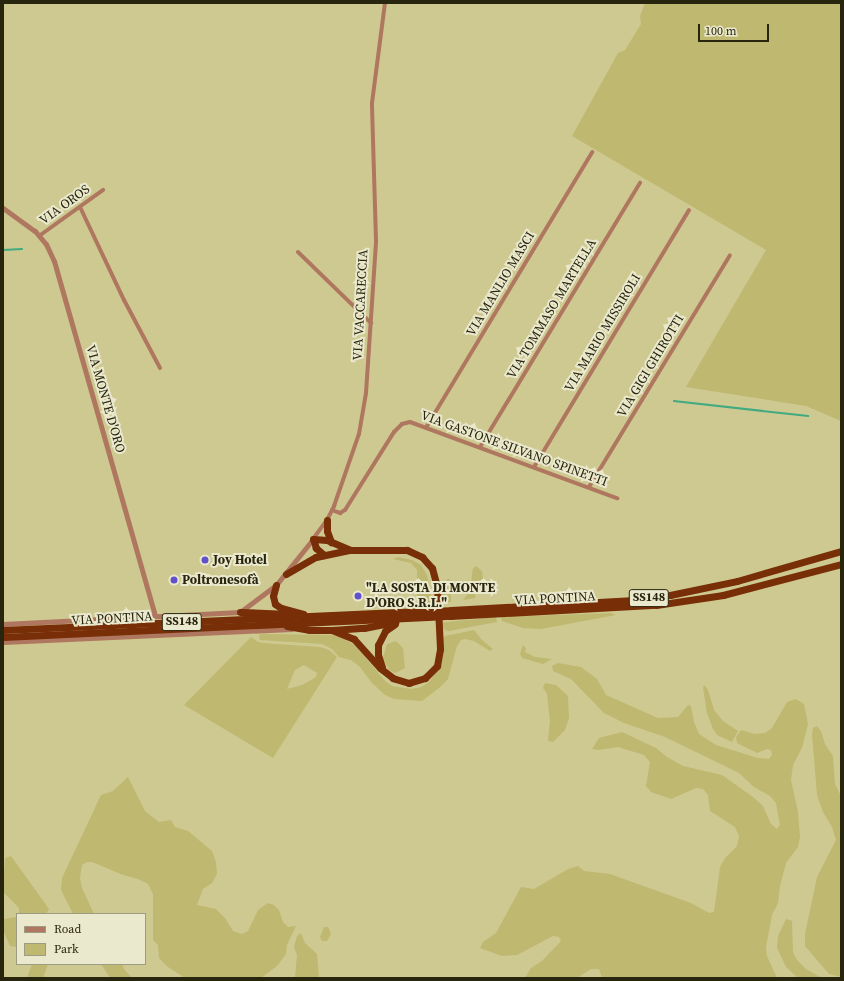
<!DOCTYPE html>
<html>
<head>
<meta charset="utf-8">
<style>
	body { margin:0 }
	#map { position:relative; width:844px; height:981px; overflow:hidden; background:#cec991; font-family:"Source Serif 4",serif }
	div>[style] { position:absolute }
	.green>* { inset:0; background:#bfb870 }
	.stream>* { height:1.5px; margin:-0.75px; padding:0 0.75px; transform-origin:0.75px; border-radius:0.75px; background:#41aa80 }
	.minor>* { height:4px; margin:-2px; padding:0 2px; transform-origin:2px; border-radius:2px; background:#af775f }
	.tertiary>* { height:5px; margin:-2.5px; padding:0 2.5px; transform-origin:2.5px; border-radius:2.5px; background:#af775f }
	.trunk>* { height:7px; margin:-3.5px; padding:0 3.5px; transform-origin:3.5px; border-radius:3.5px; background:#782e07 }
	.trunk-bridge>* { height:7px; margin:-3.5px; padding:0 3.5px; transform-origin:3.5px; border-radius:3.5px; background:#782e07 }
	.dots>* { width:11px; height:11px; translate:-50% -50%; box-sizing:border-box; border:2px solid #ebe9cd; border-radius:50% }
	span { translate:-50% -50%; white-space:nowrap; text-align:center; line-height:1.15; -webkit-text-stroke:4px #ebe9cd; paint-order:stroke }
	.shield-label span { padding:1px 3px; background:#ebe9cd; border:1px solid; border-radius:3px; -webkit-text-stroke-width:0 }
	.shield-label { font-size:12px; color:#27250e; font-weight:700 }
	.street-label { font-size:13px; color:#27250e }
	.poi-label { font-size:13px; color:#27250e; font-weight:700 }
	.left { translate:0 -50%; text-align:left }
	.frame { position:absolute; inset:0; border:4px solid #27250e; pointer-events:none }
	.legend { position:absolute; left:16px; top:913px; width:130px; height:52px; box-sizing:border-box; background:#ebe9cd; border:1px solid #9d9b81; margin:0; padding:5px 7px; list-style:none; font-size:12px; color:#27250e }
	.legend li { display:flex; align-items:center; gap:8px; height:20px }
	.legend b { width:20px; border:1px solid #9d9b81 }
	.scale { position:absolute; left:698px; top:24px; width:71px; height:18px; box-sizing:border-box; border:2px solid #27250e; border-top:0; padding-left:5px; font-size:12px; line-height:14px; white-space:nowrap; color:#27250e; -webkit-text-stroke:3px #ebe9cd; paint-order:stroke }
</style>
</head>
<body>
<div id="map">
	<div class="green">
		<i style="clip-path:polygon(645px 3px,841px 3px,841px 421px,806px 406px,686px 387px,766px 250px,572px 136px,618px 53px,625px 50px,641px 24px,640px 16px)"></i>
		<i style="clip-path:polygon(398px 557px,412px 560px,421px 565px,427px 575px,433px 605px,417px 605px,417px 570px,411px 563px,393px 559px)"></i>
		<i style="clip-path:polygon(476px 566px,482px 571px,483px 580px,476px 581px,475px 598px,463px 600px,470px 591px,473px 568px)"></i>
		<i style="clip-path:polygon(447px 579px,450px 579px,451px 602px,443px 603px,441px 597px)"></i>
		<i style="clip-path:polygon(611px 613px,616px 615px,541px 629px,523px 628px,502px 621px,501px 617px)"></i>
		<i style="clip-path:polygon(496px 617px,497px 622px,449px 631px,445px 630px,439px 623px)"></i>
		<i style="clip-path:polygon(474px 630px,482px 640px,493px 649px,490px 651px,474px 641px,465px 639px,461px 640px,457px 646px,448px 679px,439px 688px,422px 701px,394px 699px,385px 695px,372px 683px,360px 667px,351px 660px,339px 657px,332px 649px,322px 644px,260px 640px,259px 637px,260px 634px,333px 635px,340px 637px,355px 645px,385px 681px,392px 686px,411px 689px,421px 687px,429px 682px,438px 670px,442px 639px,445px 636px)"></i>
		<i style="clip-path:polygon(evenodd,251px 637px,258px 642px,263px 643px,320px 647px,329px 650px,337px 657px,273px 758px,184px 705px,251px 637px,304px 665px,317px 673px,316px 677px,302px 685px,287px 689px,295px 670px,304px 665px)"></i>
		<i style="clip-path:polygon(396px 641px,403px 648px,405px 668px,395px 673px,389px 670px,383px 658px,387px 644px)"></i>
		<i style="clip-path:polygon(523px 645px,526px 648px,525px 652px,535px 657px,552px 659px,543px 664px,522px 658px,520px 654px)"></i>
		<i style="clip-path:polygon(558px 663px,581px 667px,597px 679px,606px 695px,658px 718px,678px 717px,688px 705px,691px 706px,694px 722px,699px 734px,716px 745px,758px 758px,769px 759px,772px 755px,771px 750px,767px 749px,757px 753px,737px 743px,736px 737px,741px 730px,754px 734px,765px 733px,772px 728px,787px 702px,796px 699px,804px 704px,808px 724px,802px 748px,793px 765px,791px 780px,798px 812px,800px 837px,798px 847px,786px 863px,780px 886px,778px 903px,772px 915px,766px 947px,767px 956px,777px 978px,602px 978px,599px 969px,591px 969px,577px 978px,525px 978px,531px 968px,542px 961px,561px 941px,559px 937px,553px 936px,517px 955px,502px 956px,480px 948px,483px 942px,496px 933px,521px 887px,534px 889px,568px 869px,578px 866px,584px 871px,610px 874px,691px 903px,709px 913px,714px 912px,720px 867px,725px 858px,737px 846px,739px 836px,735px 827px,710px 811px,708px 795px,703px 789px,696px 788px,671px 799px,651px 792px,646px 786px,650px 762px,644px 755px,618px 747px,598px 750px,592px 749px,599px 738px,622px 732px,656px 748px,667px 757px,683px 766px,722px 775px,753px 797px,763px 806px,771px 824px,777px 829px,780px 825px,776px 803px,770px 796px,754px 787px,739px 773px,665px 737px,624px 723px,604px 713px,571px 679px,553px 671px,552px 666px)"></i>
		<i style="clip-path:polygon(545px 683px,556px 685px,568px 696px,569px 718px,565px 730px,553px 742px,548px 741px,550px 721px,547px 694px,543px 688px)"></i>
		<i style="clip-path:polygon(704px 685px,708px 690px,714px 710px,723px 721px,738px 731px,732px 742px,717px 735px,713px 729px,707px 713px,703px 688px)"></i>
		<i style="clip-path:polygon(817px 726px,821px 731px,825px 744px,833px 756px,835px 784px,841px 796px,841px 977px,829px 974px,805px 946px,805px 934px,817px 877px,836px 840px,832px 827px,823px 812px,817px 795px,812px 735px,813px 728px)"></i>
		<i style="clip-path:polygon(128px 777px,145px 811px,159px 822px,171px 820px,175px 827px,188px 831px,212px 851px,216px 862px,217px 874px,212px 883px,203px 889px,197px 905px,216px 909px,225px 918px,233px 931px,242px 934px,248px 931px,258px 910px,268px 903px,274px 905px,279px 910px,283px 922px,288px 927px,296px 926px,287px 945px,286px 954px,277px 966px,261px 978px,185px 978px,168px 967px,159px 958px,158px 945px,153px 940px,153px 894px,148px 884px,138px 879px,123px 875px,92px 862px,87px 862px,82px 865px,80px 878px,82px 888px,94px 914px,73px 914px,61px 890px,62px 878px,101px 795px,113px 791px)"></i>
		<i style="clip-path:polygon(11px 856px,49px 909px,46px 914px,19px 914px,19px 908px,3px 892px,5px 858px)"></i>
		<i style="clip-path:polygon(17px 917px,17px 947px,10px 946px,3px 930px,3px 924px,4px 919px)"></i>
		<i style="clip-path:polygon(786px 919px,792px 921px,793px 952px,797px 960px,806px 969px,822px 978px,798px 978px,786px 967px,777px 948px,778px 936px)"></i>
		<i style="clip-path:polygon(324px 927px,328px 927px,331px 934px,327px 941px,322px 941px,320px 937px)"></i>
		<i style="clip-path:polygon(301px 933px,305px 943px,317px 954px,319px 978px,295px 978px,297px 955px,294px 947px,297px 936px)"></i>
		<i style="clip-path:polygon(32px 964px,48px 964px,43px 978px,27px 978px)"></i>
		<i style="clip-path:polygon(101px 964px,122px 964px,124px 969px,132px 978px,110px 978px)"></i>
	</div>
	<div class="stream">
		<i style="left:3px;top:250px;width:19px;rotate:-3deg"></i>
		<i style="left:674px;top:401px;width:135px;rotate:6.4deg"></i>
	</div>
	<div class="minor">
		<i style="left:80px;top:207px;width:103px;rotate:64.7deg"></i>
		<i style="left:124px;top:300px;width:77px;rotate:62.1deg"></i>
		<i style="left:39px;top:236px;width:79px;rotate:-35.7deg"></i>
		<i style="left:298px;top:252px;width:102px;rotate:44.2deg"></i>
		<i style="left:427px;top:426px;width:320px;rotate:-58.9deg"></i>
		<i style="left:480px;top:447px;width:309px;rotate:-58.8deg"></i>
		<i style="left:534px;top:467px;width:300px;rotate:-58.9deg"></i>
		<i style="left:589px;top:487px;width:271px;rotate:-58.7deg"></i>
		<i style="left:332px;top:510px;width:9px;rotate:21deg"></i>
		<i style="left:340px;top:513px;width:6px;rotate:-31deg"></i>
		<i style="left:345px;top:510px;width:92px;rotate:-57.9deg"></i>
		<i style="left:394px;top:432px;width:11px;rotate:-45deg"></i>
		<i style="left:402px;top:424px;width:8px;rotate:-14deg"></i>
		<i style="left:410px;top:422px;width:221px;rotate:20.2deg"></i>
		<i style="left:313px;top:539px;width:24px;rotate:-54deg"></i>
		<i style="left:327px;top:520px;width:16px;rotate:-63deg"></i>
		<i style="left:334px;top:506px;width:76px;rotate:-70.9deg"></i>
		<i style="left:359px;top:434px;width:42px;rotate:-80.3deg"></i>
		<i style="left:366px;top:393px;width:152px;rotate:-86.2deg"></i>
		<i style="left:376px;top:241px;width:138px;rotate:-91.7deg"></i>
		<i style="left:372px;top:103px;width:101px;rotate:-82.6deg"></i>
	</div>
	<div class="tertiary">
		<i style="left:3px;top:208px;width:39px;rotate:36deg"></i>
		<i style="left:35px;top:231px;width:17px;rotate:50deg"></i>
		<i style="left:46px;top:244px;width:19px;rotate:65deg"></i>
		<i style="left:54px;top:261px;width:369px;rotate:74.1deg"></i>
		<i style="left:3px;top:624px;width:237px;rotate:-2.9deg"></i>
		<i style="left:240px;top:612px;width:45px;rotate:-36.9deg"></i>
		<i style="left:276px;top:585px;width:59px;rotate:-51.2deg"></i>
		<i style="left:3px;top:642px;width:289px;rotate:-2.6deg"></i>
	</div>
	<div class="trunk">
		<i style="left:327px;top:520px;width:11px;rotate:90deg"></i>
		<i style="left:327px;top:531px;width:12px;rotate:70deg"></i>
		<i style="left:324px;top:555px;width:11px;rotate:-139deg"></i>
		<i style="left:316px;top:548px;width:9px;rotate:-108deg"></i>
		<i style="left:313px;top:539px;width:14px;rotate:4deg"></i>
		<i style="left:327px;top:540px;width:23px;rotate:23deg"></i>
		<i style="left:286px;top:574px;width:34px;rotate:-30deg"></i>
		<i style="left:316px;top:557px;width:35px;rotate:-12deg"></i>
		<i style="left:350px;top:550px;width:57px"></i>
		<i style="left:407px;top:550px;width:17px;rotate:25deg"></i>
		<i style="left:422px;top:557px;width:15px;rotate:48deg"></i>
		<i style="left:432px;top:568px;width:20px;rotate:75deg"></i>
		<i style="left:437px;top:587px;width:62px;rotate:87.2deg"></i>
		<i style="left:440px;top:649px;width:17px;rotate:100deg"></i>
		<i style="left:437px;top:666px;width:17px;rotate:135deg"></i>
		<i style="left:425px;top:678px;width:17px;rotate:163deg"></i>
		<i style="left:409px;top:683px;width:17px;rotate:-163deg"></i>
		<i style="left:393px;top:678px;width:16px;rotate:-142deg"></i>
		<i style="left:380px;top:668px;width:39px;rotate:-132deg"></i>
		<i style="left:354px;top:639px;width:24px;rotate:-158deg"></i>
		<i style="left:276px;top:585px;width:11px;rotate:105deg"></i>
		<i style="left:273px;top:596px;width:8px;rotate:76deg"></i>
		<i style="left:275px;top:604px;width:7px;rotate:34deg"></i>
		<i style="left:281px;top:608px;width:23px;rotate:15deg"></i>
		<i style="left:451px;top:610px;width:184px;rotate:-3.1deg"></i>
		<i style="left:635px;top:600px;width:35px;rotate:-8deg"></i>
		<i style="left:670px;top:595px;width:68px;rotate:-11.8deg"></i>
		<i style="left:737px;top:581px;width:108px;rotate:-16.1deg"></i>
		<i style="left:240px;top:612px;width:49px;rotate:2.3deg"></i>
		<i style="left:450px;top:616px;width:206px;rotate:-3.1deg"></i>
		<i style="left:656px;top:605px;width:68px;rotate:-8.5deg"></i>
		<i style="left:723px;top:595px;width:122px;rotate:-14.7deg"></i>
		<i style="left:287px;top:626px;width:22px;rotate:10deg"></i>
		<i style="left:309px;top:630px;width:23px"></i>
		<i style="left:332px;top:630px;width:32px;rotate:-4deg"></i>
		<i style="left:364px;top:628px;width:32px;rotate:-11deg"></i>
		<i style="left:3px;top:630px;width:424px;rotate:-2.6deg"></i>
		<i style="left:3px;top:637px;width:425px;rotate:-2.7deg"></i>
		<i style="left:382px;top:667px;width:13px;rotate:-108deg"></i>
		<i style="left:378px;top:655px;width:10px;rotate:-90deg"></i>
		<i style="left:378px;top:645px;width:16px;rotate:-63deg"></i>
		<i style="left:385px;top:631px;width:12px;rotate:-35deg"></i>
	</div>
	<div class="trunk-bridge">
		<i style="left:427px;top:611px;width:24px;rotate:-2deg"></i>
		<i style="left:428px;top:617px;width:22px;rotate:-3deg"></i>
	</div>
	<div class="dots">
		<i style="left:205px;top:560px;background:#6051ca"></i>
		<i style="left:174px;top:580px;background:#6051ca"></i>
		<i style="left:358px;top:596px;background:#6051ca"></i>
	</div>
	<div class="shield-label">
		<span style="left:649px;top:598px">SS148</span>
		<span style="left:182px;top:622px">SS148</span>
	</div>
	<div class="street-label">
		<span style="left:65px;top:205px;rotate:-36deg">VIA OROS</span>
		<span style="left:501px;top:284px;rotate:-59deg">VIA MANLIO MASCI</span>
		<span style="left:361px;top:305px;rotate:-87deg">VIA VACCARECCIA</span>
		<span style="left:552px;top:309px;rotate:-59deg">VIA TOMMASO MARTELLA</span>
		<span style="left:603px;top:333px;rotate:-59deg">VIA MARIO MISSIROLI</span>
		<span style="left:651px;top:366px;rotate:-59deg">VIA GIGI GHIROTTI</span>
		<span style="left:105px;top:399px;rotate:74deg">VIA MONTE D'ORO</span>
		<span style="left:514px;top:449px;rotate:20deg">VIA GASTONE SILVANO SPINETTI</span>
		<span style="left:555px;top:599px;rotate:-3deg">VIA PONTINA</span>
		<span style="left:112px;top:619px;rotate:-3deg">VIA PONTINA</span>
	</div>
	<div class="poi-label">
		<span class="left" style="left:213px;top:560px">Joy Hotel</span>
		<span class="left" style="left:182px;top:580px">Poltronesofà</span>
		<span class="left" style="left:366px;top:596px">"LA SOSTA DI MONTE<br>D'ORO S.R.L."</span>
	</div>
	<div class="frame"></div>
	<ul class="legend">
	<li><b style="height:5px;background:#af775f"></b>Road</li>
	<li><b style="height:11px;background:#bfb870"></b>Park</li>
	</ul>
	<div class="scale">100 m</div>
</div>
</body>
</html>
